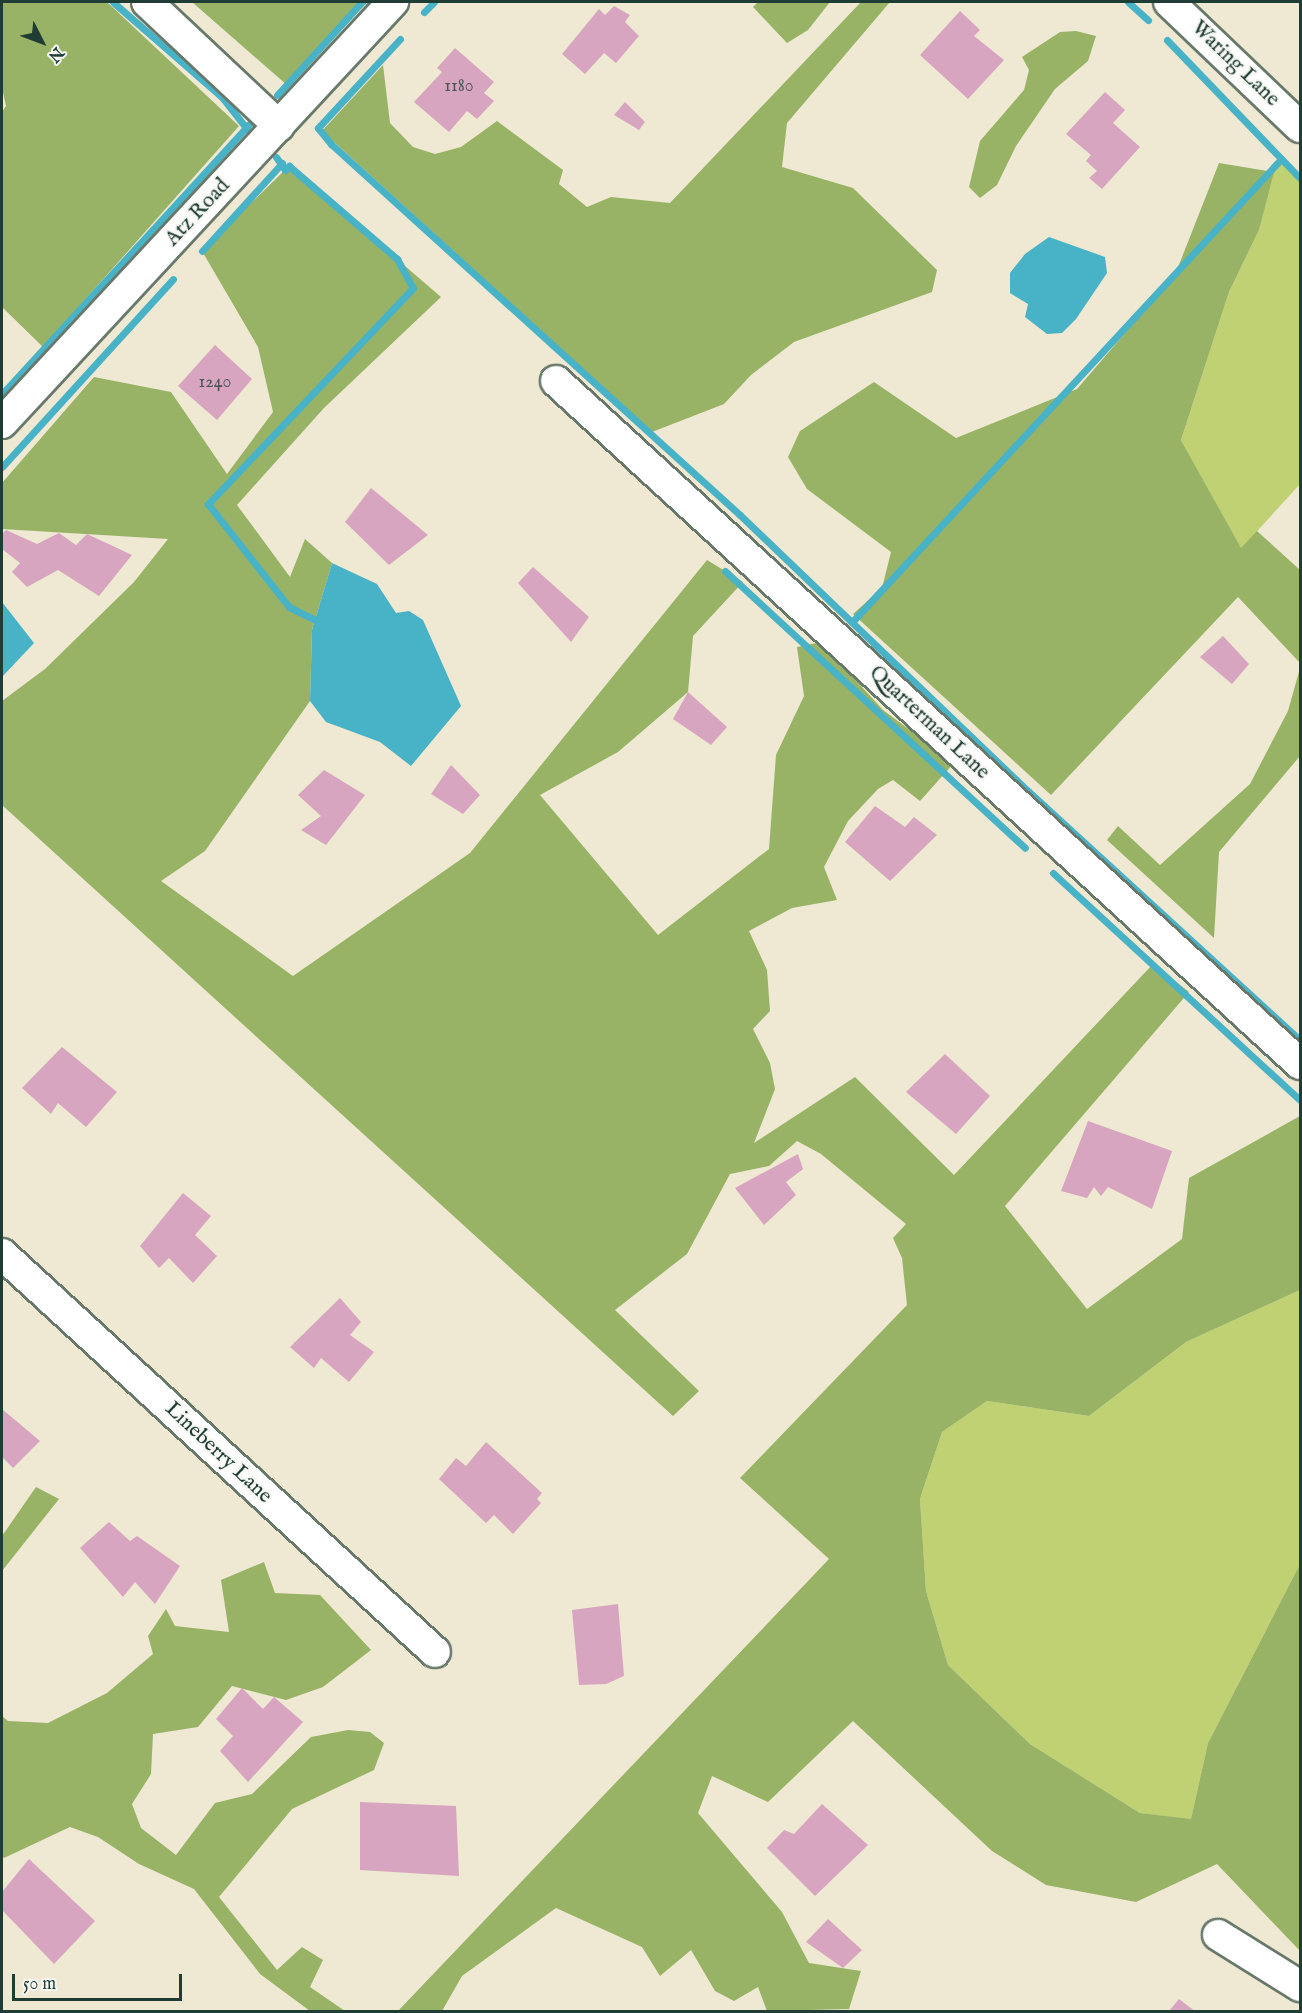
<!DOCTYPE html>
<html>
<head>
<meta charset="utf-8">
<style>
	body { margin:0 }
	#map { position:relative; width:1302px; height:2013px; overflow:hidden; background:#efe8d2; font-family:"IM FELL English",serif }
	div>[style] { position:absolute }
	.green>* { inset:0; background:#c0d174 }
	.forest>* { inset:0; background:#98b366 }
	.water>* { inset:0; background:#48b2c6 }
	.stream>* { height:7px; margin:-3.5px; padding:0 3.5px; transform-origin:3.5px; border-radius:3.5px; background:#48b2c6 }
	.building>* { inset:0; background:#d8a5c0 }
	.roads { filter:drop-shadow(2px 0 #68796b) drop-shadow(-2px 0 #68796b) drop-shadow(0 2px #68796b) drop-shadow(0 -2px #68796b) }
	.minor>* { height:30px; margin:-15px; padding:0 15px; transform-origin:15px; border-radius:15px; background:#fff }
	span { translate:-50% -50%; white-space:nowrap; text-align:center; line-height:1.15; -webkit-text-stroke:4.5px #f6f6f2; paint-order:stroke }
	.number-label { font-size:18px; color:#4d5757 }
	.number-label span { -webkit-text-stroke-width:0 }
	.street-label { font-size:21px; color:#1f3d34 }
	.frame { position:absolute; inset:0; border:3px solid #1f3d34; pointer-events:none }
	.north { position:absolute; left:12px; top:12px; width:60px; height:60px; -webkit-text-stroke:4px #f6f6f2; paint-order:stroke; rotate:132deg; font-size:16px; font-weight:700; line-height:24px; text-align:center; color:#1f3d34 }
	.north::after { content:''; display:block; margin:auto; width:21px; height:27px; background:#1f3d34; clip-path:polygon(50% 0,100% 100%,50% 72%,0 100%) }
	.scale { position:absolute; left:12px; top:1974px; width:170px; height:27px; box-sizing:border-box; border:3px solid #1f3d34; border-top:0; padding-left:8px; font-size:18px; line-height:21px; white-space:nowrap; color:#1f3d34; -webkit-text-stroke:4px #f6f6f2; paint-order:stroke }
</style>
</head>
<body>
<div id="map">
	<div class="green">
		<i style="clip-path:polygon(1281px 159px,1300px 179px,1300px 484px,1241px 549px,1181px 440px,1229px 292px,1259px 230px,1272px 169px)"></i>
		<i style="clip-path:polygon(1300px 1290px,1300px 1564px,1208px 1743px,1191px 1820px,1140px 1813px,1030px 1744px,948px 1665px,926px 1591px,920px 1499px,942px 1432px,987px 1401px,1089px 1416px,1186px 1342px)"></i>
	</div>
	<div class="forest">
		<i style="clip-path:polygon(2px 2px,107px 2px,239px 126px,43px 347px,2px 307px,2px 112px,6px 106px,2px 88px)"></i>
		<i style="clip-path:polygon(192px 2px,362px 2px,287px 85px)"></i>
		<i style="clip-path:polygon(758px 2px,830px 2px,808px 30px,787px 43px,753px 7px)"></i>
		<i style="clip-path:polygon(861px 2px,890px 2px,787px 123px,782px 167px,853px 188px,937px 270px,932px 292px,794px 342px,751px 375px,724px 404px,652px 432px,322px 131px,383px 65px,390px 123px,413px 147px,435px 154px,461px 147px,497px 121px,563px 170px,559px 184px,587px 207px,611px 197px,670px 203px)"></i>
		<i style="clip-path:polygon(1076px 31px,1096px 36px,1088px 61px,1055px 89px,1016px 146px,997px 185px,980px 198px,969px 187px,980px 141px,1024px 90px,1029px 70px,1022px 57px,1060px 32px)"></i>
		<i style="clip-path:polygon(1219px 163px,1274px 172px,1259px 230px,1229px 292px,1181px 440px,1241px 548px,1257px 531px,1300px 570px,1300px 663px,1238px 597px,1051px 795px,853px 614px,882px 588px,891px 552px,807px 489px,788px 457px,800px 431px,874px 382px,956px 438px,1077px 389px,1175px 275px)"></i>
		<i style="clip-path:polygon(289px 166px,441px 297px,324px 408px,237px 505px,290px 577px,305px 539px,332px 563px,312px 630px,310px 701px,205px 851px,161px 881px,293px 976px,470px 853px,707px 560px,743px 582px,693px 636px,688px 692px,618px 752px,540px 795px,658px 935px,769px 849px,776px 755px,804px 696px,797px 647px,821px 642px,883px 710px,954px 763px,920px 801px,893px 780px,878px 789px,848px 821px,824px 867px,837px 900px,792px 908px,749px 931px,767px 970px,770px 1011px,753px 1029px,770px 1063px,775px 1089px,754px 1143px,855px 1077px,954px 1175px,1153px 964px,1189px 992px,1005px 1206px,1087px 1309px,1182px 1239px,1189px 1178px,1300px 1116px,1300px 1290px,1186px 1342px,1089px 1416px,987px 1401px,942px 1432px,920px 1499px,926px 1591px,948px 1665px,1030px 1744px,1140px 1813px,1191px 1819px,1208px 1743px,1300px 1564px,1300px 1951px,1217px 1864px,1136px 1902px,1046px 1885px,992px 1851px,853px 1721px,768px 1802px,712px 1776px,698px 1813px,782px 1912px,809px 1963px,861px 1971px,849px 2009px,767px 2011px,758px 1987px,734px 2001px,715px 1991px,691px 1950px,660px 1976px,642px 1947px,556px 1908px,462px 1976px,442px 2011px,398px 2011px,829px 1559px,740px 1478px,907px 1305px,902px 1258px,893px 1238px,906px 1224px,821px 1154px,797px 1141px,769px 1166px,730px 1174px,687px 1254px,615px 1310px,699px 1391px,673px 1416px,2px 805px,2px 701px,45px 669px,134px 582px,168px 539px,2px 529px,2px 483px,94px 377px,171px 392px,227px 474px,273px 412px,258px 347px,202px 251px)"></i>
		<i style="clip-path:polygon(1300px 668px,1300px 756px,1219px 852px,1214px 938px,1107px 840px,1118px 826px,1160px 865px,1250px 784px,1288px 711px)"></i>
		<i style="clip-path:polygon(36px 1487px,59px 1499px,2px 1571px,2px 1536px)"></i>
		<i style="clip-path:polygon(264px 1562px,275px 1593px,320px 1595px,371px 1650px,323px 1687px,286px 1700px,232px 1686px,198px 1727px,153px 1734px,151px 1774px,132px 1804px,141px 1828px,176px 1855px,215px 1803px,252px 1794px,311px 1737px,348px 1730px,370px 1732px,384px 1743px,374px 1770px,292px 1809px,219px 1897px,277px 1970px,302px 1947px,323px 1960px,310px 1987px,345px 2011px,310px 2011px,260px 1974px,194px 1889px,139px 1864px,98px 1837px,70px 1827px,4px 1858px,2px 1856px,2px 1716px,8px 1721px,48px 1723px,107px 1693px,153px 1654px,148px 1636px,166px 1609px,175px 1626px,229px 1632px,221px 1580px)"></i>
	</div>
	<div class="water">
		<i style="clip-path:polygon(1049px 237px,1105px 257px,1107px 273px,1076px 319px,1062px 333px,1047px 334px,1025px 317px,1028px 304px,1010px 293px,1010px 273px,1025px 254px)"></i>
		<i style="clip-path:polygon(332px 563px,377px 584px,396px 613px,409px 611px,423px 620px,461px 706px,411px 766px,380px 742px,326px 722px,310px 701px,312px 630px)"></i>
		<i style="clip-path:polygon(2px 602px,34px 643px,2px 677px)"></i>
	</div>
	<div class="stream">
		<i style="left:113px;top:2px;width:145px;rotate:41.1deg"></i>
		<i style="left:222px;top:97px;width:41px;rotate:52deg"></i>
		<i style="left:1128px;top:2px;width:27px;rotate:42deg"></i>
		<i style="left:424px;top:12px;width:14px;rotate:-45deg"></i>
		<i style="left:400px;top:39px;width:121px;rotate:132.7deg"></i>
		<i style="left:318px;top:128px;width:21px;rotate:51deg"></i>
		<i style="left:331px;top:144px;width:552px;rotate:42.21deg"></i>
		<i style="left:740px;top:515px;width:397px;rotate:43.8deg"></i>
		<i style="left:1027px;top:790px;width:370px;rotate:42.5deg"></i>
		<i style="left:1167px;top:40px;width:192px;rotate:46.1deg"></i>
		<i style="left:277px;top:95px;width:126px;rotate:-47.6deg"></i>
		<i style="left:276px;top:157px;width:16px;rotate:55deg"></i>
		<i style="left:285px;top:170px;width:6px;rotate:-45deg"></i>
		<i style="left:289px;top:166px;width:143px;rotate:40.7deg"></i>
		<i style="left:397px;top:259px;width:33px;rotate:61deg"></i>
		<i style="left:413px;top:288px;width:298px;rotate:133.5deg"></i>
		<i style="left:208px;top:504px;width:131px;rotate:51.8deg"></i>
		<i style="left:289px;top:607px;width:32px;rotate:26deg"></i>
		<i style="left:202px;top:251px;width:119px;rotate:-47.7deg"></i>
		<i style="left:2px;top:394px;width:369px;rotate:-47.5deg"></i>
		<i style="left:2px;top:467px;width:254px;rotate:-47.7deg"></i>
		<i style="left:725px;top:571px;width:408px;rotate:42.7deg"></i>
		<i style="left:852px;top:622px;width:631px;rotate:-47.18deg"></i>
		<i style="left:1053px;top:873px;width:335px;rotate:42.6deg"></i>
	</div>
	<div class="building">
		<i style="clip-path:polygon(614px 6px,630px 15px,625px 22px,639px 36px,616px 63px,604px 53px,585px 74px,562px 54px,599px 9px,605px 15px)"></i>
		<i style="clip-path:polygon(960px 11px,980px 30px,974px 36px,1004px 60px,968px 99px,920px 55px)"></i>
		<i style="clip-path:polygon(455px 48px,494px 82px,484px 93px,494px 101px,477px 119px,467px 111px,449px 132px,414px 102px,442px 72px,437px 68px)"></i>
		<i style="clip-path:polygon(1105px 92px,1125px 110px,1113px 123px,1140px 147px,1102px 189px,1089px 178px,1097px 171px,1086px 161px,1091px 155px,1066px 134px)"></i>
		<i style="clip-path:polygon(625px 102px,645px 122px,639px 130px,614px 115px)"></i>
		<i style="clip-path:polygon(215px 345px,252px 379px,217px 420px,178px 386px)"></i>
		<i style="clip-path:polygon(371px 488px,428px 535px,389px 565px,345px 522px)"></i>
		<i style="clip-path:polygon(6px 530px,37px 544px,59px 533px,76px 545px,87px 534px,132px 555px,99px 596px,58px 570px,27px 587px,12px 572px,20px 563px,2px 549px,2px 534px)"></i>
		<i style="clip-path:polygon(533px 567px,589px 617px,571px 642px,518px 583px)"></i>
		<i style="clip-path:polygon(1223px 636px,1249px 664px,1232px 684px,1200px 657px)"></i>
		<i style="clip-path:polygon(688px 692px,727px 727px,711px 745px,673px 719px)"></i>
		<i style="clip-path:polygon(451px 765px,480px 795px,463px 814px,431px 794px)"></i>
		<i style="clip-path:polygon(324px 770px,365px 795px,326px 845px,301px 830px,321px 816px,298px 795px)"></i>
		<i style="clip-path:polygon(875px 806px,905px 827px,914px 817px,937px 835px,890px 881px,845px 842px)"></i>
		<i style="clip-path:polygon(62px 1047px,117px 1092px,86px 1127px,58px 1103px,51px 1114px,22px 1088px)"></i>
		<i style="clip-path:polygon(945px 1054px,990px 1096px,956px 1134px,906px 1092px)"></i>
		<i style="clip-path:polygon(1088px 1121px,1172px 1151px,1152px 1209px,1108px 1187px,1101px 1196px,1094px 1187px,1087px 1198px,1061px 1191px)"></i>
		<i style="clip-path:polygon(798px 1154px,803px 1169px,786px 1182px,796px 1195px,764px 1225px,735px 1188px)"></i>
		<i style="clip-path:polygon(183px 1193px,211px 1216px,195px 1235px,217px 1256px,193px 1283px,169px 1258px,159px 1268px,140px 1246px)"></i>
		<i style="clip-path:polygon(340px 1298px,361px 1322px,350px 1335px,374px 1352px,349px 1382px,321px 1358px,314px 1368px,290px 1347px)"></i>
		<i style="clip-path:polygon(2px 1409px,40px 1441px,13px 1468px,2px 1457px)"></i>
		<i style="clip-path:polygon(486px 1442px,542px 1493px,537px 1499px,541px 1503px,513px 1534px,494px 1515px,486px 1523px,439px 1479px,456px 1458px,466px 1466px)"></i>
		<i style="clip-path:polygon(109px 1522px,130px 1541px,137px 1536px,180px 1566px,155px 1604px,135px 1582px,123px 1597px,80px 1548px)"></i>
		<i style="clip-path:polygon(618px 1604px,624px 1676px,606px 1684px,579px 1685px,572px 1610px)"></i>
		<i style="clip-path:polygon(242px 1688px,263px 1709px,274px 1697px,303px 1722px,248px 1782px,220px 1751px,233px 1736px,216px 1719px)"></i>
		<i style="clip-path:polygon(360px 1802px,456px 1806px,459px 1876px,360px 1870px)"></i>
		<i style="clip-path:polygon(822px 1804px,868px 1845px,815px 1896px,767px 1848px,784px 1830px,794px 1834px)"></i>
		<i style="clip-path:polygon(29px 1859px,95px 1921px,54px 1964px,2px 1910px,2px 1892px)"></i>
		<i style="clip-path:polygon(828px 1919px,862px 1950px,843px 1968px,806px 1942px)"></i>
		<i style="clip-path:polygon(1179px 1999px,1196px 2012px,1168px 2012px)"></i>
	</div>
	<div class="roads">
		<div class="minor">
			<i style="left:147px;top:2px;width:181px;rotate:43.2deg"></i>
			<i style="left:1169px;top:2px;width:181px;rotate:43.7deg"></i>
			<i style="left:556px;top:381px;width:1010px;rotate:42.55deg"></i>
			<i style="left:2px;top:423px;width:575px;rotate:-47.12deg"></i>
			<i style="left:2px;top:1254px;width:588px;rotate:42.59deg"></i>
			<i style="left:1218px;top:1935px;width:97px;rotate:31.9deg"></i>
		</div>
	</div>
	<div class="number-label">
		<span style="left:459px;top:87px">1180</span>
		<span style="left:215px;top:383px">1240</span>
	</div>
	<div class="street-label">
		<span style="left:1235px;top:64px;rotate:44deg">Waring Lane</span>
		<span style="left:198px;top:213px;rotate:-47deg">Atz Road</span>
		<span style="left:929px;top:723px;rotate:43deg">Quarterman Lane</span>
		<span style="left:218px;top:1453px;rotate:43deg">Lineberry Lane</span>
	</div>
	<div class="frame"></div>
	<div class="north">N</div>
	<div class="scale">50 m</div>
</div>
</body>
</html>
